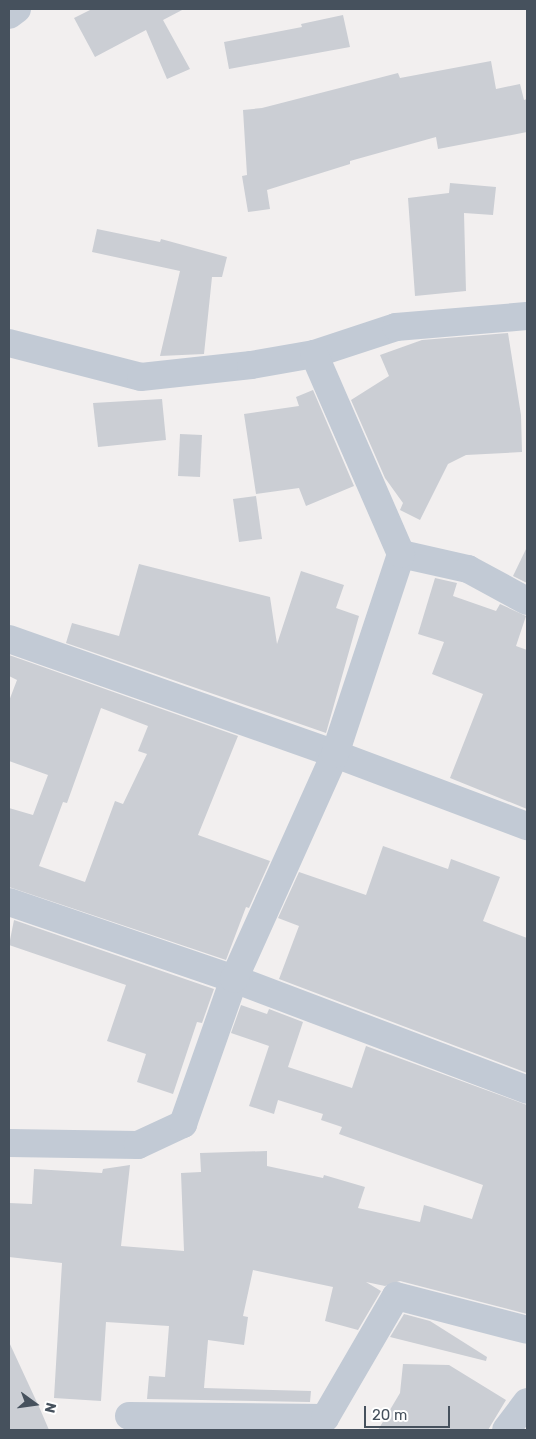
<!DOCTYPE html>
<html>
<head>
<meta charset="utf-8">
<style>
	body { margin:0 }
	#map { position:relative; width:536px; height:1439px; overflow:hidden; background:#f2efef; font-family:Rubik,sans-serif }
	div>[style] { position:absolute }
	.building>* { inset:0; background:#cbced4 }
	.minor>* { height:28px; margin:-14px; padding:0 14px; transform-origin:14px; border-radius:14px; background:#c2cad5 }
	span { translate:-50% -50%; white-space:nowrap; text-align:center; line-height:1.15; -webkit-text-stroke:4.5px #fff; paint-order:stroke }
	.frame { position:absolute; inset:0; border:10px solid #46515d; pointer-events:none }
	.north { position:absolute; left:10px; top:1379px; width:50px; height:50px; -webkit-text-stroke:4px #fff; paint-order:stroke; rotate:104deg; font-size:14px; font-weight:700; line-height:20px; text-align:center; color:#46515d }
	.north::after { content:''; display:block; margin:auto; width:18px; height:22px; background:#46515d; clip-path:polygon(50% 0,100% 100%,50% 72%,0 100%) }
	.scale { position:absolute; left:364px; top:1406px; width:86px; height:22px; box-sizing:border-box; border:2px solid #46515d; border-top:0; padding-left:6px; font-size:15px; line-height:18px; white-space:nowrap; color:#46515d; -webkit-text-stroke:4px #fff; paint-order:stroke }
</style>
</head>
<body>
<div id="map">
	<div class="building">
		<i style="clip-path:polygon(92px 9px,184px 9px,163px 20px,190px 69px,167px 79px,146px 30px,95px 57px,74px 18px)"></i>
		<i style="clip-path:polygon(343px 15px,350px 47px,229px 69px,224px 42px,302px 27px,301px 24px)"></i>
		<i style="clip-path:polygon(491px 61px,496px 89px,520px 84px,524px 100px,527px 99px,527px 132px,438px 149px,436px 137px,350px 161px,350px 164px,267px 190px,270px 209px,248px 212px,242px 176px,247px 175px,243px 110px,262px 108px,398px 73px,400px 78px)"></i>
		<i style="clip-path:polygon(450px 183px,496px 187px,493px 215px,464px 213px,466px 291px,415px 296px,408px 198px,449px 193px)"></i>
		<i style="clip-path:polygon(97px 229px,160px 242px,161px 239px,227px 257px,222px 277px,212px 277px,204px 354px,160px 356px,180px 271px,92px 252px)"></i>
		<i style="clip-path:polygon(508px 333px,521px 415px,522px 452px,466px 455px,448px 464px,420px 520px,400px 510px,403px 503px,385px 478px,351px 400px,389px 376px,380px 355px,422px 340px)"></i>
		<i style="clip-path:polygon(313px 390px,354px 486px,306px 506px,299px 488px,256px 494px,244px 414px,299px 406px,296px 397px)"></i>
		<i style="clip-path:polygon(162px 399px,166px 440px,98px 447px,93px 403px)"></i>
		<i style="clip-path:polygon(180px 434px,202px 435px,200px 477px,178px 476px)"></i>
		<i style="clip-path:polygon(256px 496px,262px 539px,239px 542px,233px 499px)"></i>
		<i style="clip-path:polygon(527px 547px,527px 583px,513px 576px)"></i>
		<i style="clip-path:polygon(139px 564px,270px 597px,277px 644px,301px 571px,344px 585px,336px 608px,359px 616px,326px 733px,66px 643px,72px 623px,119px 636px)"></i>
		<i style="clip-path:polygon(435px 578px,457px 583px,453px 596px,496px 611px,500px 604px,526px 616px,516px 646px,527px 650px,527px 809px,450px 778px,483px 694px,432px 674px,444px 642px,418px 634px)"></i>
		<i style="clip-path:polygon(evenodd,9px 655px,238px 736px,198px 835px,270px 861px,249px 908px,246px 907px,226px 960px,9px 887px,9px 808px,33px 815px,48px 775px,9px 761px,9px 701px,17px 680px,9px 676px,9px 655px,101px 708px,148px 726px,138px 751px,147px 754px,123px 804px,115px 801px,85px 882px,39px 866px,63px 802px,67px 803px,101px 708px)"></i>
		<i style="clip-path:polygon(383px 846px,448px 869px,451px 859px,500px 877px,483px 921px,527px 938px,527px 1073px,279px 979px,299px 926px,278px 918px,299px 872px,366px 895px)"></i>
		<i style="clip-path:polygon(14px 920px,214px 989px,202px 1023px,197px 1022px,173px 1094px,137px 1082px,146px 1054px,107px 1041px,126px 985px,9px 945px)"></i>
		<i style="clip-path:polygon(241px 1005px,267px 1014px,269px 1009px,303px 1022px,288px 1067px,352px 1088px,366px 1046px,527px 1105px,527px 1314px,400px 1281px,385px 1286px,366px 1282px,381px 1291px,358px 1330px,325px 1321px,333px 1287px,253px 1270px,243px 1316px,248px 1317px,244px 1345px,208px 1340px,204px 1388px,311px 1391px,310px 1402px,147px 1399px,149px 1376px,165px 1377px,169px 1326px,106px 1322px,101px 1401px,54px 1398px,62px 1263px,9px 1257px,9px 1203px,32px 1204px,34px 1169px,102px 1173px,103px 1169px,130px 1165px,121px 1246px,184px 1251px,181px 1173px,201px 1172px,200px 1153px,267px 1151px,267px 1166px,323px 1178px,324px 1175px,365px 1187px,358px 1208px,420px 1222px,424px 1205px,472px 1219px,483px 1185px,339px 1134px,342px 1127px,321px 1120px,323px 1114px,278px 1100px,274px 1114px,249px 1106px,269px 1046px,231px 1033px)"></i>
		<i style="clip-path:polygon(404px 1314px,430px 1321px,487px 1357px,486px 1361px,390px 1337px)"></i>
		<i style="clip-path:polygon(9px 1342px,40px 1409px,49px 1430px,9px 1430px)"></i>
		<i style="clip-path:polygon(403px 1364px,449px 1365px,506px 1400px,488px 1430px,378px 1430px,400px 1393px)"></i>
	</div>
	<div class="minor">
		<i style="left:9px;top:15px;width:10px;rotate:-37deg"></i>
		<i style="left:9px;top:343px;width:136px;rotate:14.4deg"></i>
		<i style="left:141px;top:377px;width:111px;rotate:-6.2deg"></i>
		<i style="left:251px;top:365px;width:64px;rotate:-9.9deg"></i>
		<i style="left:314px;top:354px;width:86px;rotate:-18.2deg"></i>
		<i style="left:396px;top:327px;width:131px;rotate:-4.8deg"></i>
		<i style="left:401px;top:554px;width:69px;rotate:12.6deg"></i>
		<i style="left:468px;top:569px;width:67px;rotate:28.5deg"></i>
		<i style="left:9px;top:639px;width:346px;rotate:19.4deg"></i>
		<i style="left:335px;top:754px;width:205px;rotate:20.6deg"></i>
		<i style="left:9px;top:902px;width:238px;rotate:18.9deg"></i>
		<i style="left:234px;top:979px;width:313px;rotate:20.7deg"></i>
		<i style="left:9px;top:1143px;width:129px;rotate:0.9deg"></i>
		<i style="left:138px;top:1145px;width:50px;rotate:-25deg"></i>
		<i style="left:183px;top:1124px;width:154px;rotate:-70.6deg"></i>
		<i style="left:234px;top:979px;width:247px;rotate:-65.8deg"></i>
		<i style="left:335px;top:754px;width:211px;rotate:-71.7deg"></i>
		<i style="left:401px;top:554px;width:218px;rotate:-113.5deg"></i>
		<i style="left:129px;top:1416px;width:196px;rotate:0.6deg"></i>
		<i style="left:325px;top:1418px;width:141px;rotate:-59.8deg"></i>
		<i style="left:396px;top:1296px;width:135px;rotate:14.5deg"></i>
		<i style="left:506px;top:1430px;width:35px;rotate:-53deg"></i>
	</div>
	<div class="frame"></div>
	<div class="north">N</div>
	<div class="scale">20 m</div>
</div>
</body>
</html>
